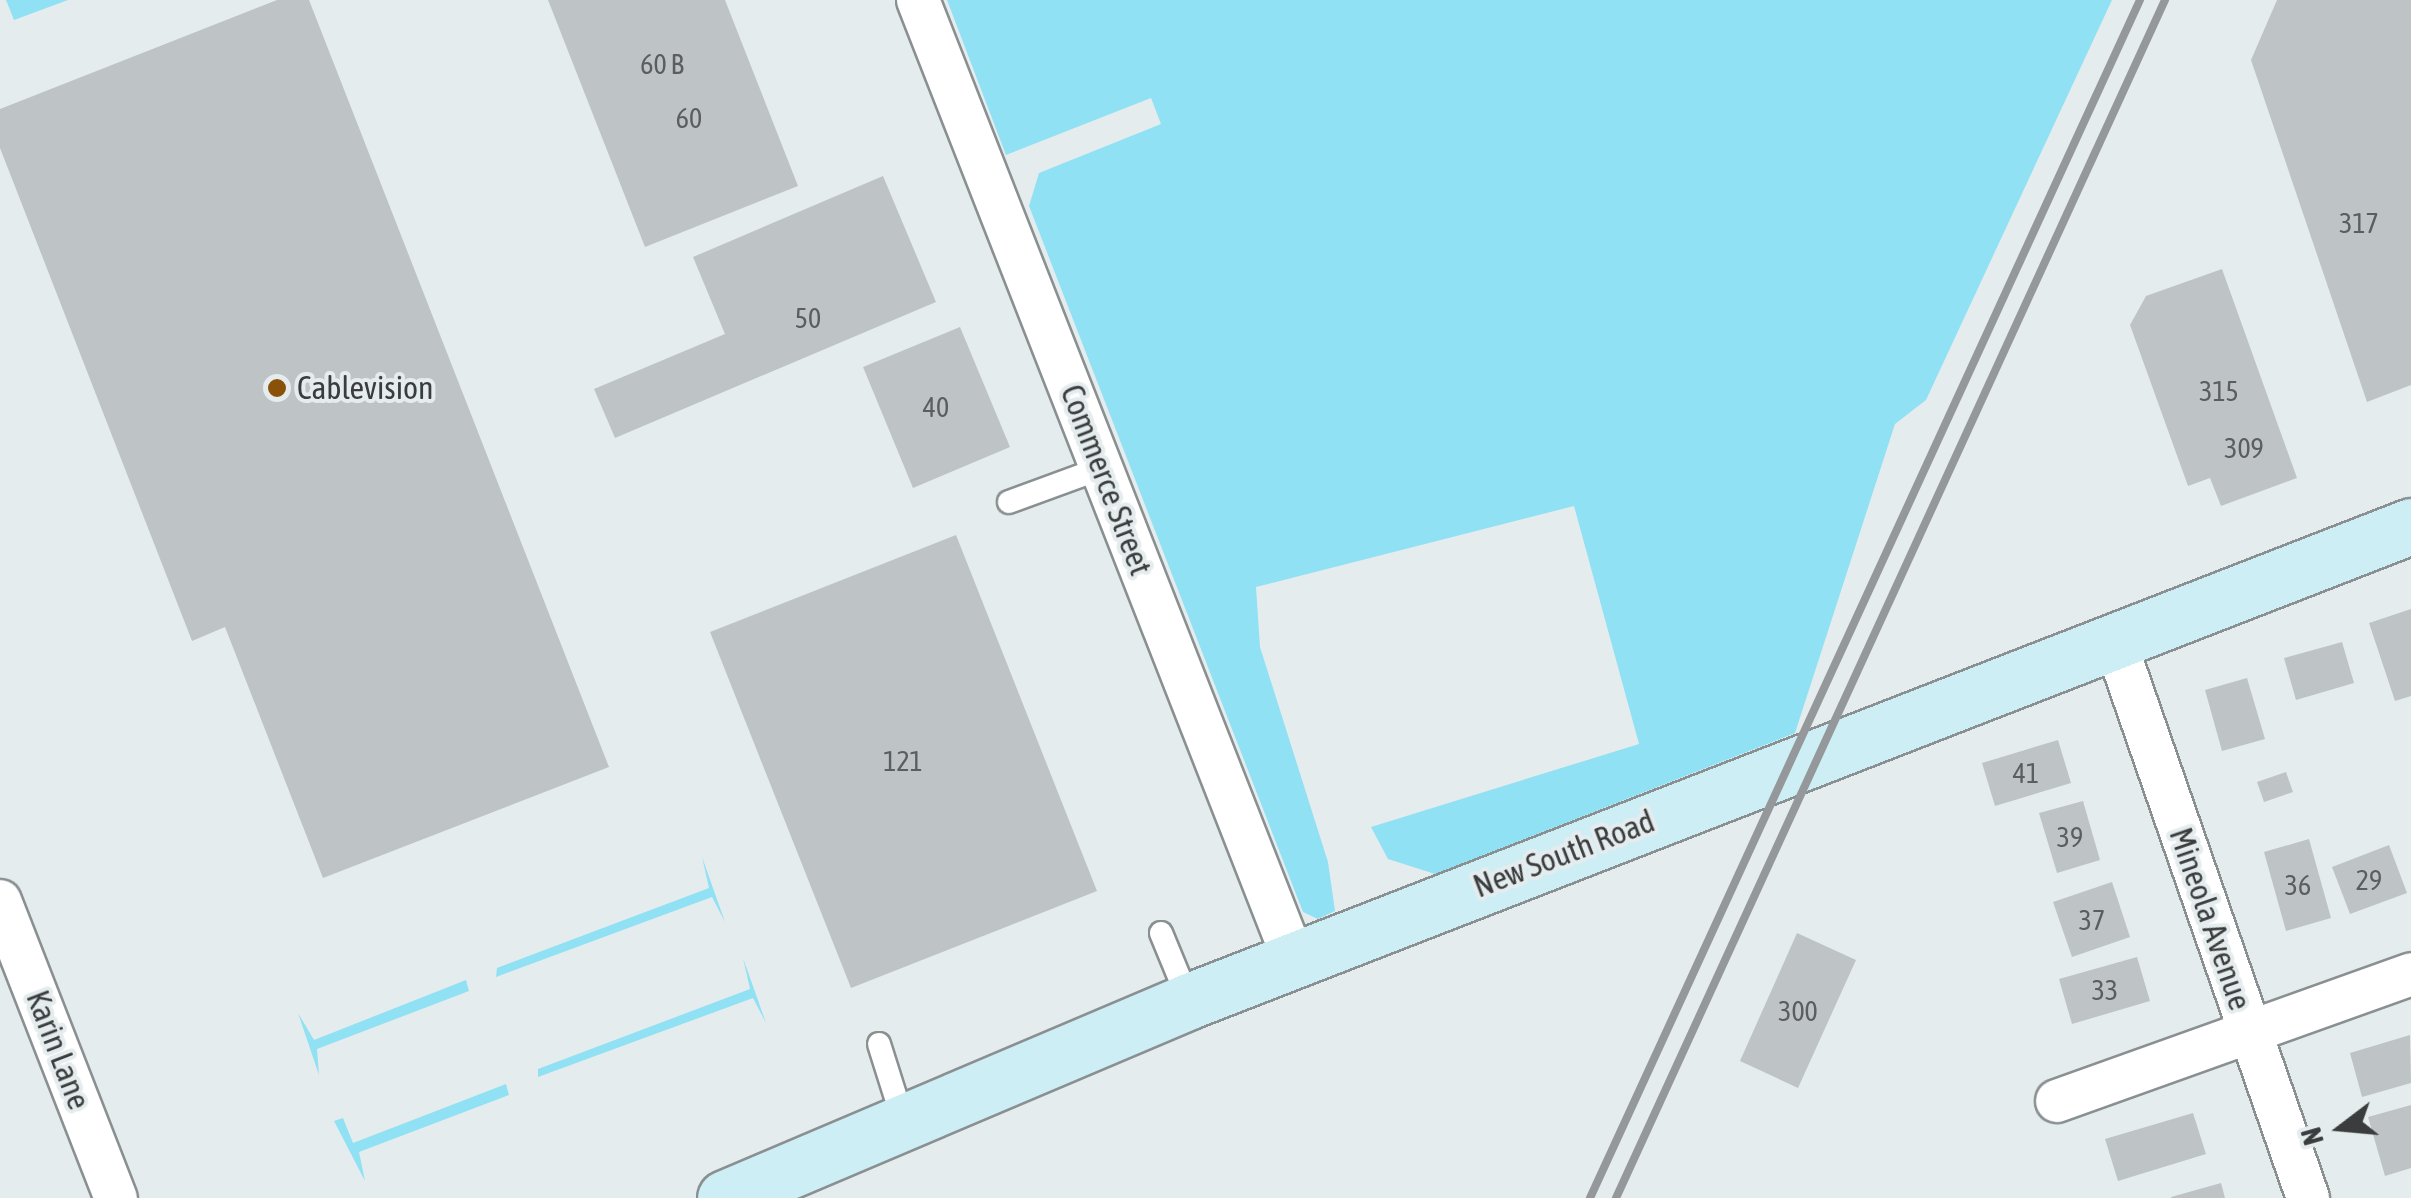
<!DOCTYPE html>
<html>
<head>
<meta charset="utf-8">
<style>
	body { margin:0 }
	#map { position:relative; width:2411px; height:1198px; overflow:hidden; background:#e5ecee; font-family:"Asap Condensed",sans-serif }
	div>[style] { position:absolute }
	.green>* { inset:0; background:#90e1f4 }
	.building>* { inset:0; background:#bec4c6 }
	.roads { filter:drop-shadow(2px 0 #8a9092) drop-shadow(-2px 0 #8a9092) drop-shadow(0 2px #8a9092) drop-shadow(0 -2px #8a9092) }
	.lane>* { height:22px; margin:-11px; padding:0 11px; transform-origin:11px; border-radius:11px; background:#fff }
	.street>* { height:42px; margin:-21px; padding:0 21px; transform-origin:21px; border-radius:21px; background:#fff }
	.secondary>* { height:55px; margin:-27.5px; padding:0 27.5px; transform-origin:27.5px; border-radius:27.5px; background:#cdeef5 }
	.rail>* { height:8px; margin:-4px; padding:0 4px; transform-origin:4px; border-radius:4px; background:#94989a }
	.dots>* { width:28px; height:28px; translate:-50% -50%; box-sizing:border-box; border:5px solid #e5ecee; border-radius:50% }
	span { translate:-50% -50%; white-space:nowrap; text-align:center; line-height:1.15; -webkit-text-stroke:8px #e5ecee; paint-order:stroke }
	.number-label { font-size:28px; color:#5b5e5f }
	.number-label span { -webkit-text-stroke-width:0 }
	.poi-label { font-size:32px; color:#3a3c3d }
	.left { translate:0 -50%; text-align:left }
	.street-label { font-size:32px; color:#3a3c3d }
	.north { position:absolute; left:2291px; top:1078px; width:100px; height:100px; -webkit-text-stroke:8px #e5ecee; paint-order:stroke; rotate:254deg; font-size:28px; font-weight:700; line-height:40px; text-align:center; color:#3a3c3d }
	.north::after { content:''; display:block; margin:auto; width:35px; height:45px; background:#3a3c3d; clip-path:polygon(50% 0,100% 100%,50% 72%,0 100%) }
</style>
</head>
<body>
<div id="map">
	<div class="green">
		<i style="clip-path:polygon(6px 0,68px 0,14px 20px)"></i>
		<i style="clip-path:polygon(947px 0,2112px 0,1926px 400px,1895px 424px,1795px 733px,1435px 874px,1388px 859px,1371px 827px,1639px 744px,1574px 506px,1256px 587px,1260px 647px,1328px 862px,1335px 911px,1318px 919px,1303px 912px,1029px 206px,1039px 173px,1161px 124px,1151px 98px,1006px 155px)"></i>
		<i style="clip-path:polygon(702px 857px,725px 922px,712px 897px,496px 977px,497px 968px,709px 888px)"></i>
		<i style="clip-path:polygon(743px 958px,766px 1023px,753px 998px,538px 1077px,538px 1069px,750px 989px)"></i>
		<i style="clip-path:polygon(466px 980px,469px 991px,317px 1049px,319px 1075px,298px 1013px,314px 1040px)"></i>
		<i style="clip-path:polygon(506px 1084px,509px 1095px,359px 1152px,365px 1181px,334px 1121px,343px 1118px,353px 1143px)"></i>
	</div>
	<div class="building">
		<i style="clip-path:polygon(277px 0,309px 0,609px 767px,323px 878px,225px 627px,192px 641px,0 148px,0 109px)"></i>
		<i style="clip-path:polygon(548px 0,725px 0,798px 186px,645px 247px)"></i>
		<i style="clip-path:polygon(2277px 0,2411px 0,2411px 385px,2367px 402px,2251px 60px)"></i>
		<i style="clip-path:polygon(883px 176px,936px 302px,615px 438px,594px 389px,725px 334px,693px 257px)"></i>
		<i style="clip-path:polygon(2222px 269px,2297px 478px,2221px 506px,2210px 478px,2188px 486px,2130px 325px,2146px 296px)"></i>
		<i style="clip-path:polygon(960px 327px,1010px 447px,913px 488px,863px 367px)"></i>
		<i style="clip-path:polygon(956px 535px,1097px 891px,851px 988px,710px 632px)"></i>
		<i style="clip-path:polygon(2411px 609px,2411px 696px,2395px 701px,2369px 623px)"></i>
		<i style="clip-path:polygon(2342px 642px,2354px 683px,2296px 700px,2284px 658px)"></i>
		<i style="clip-path:polygon(2247px 678px,2265px 739px,2222px 751px,2205px 690px)"></i>
		<i style="clip-path:polygon(2058px 740px,2071px 783px,1995px 806px,1982px 763px)"></i>
		<i style="clip-path:polygon(2286px 772px,2293px 792px,2264px 802px,2257px 782px)"></i>
		<i style="clip-path:polygon(2083px 801px,2100px 860px,2057px 873px,2039px 813px)"></i>
		<i style="clip-path:polygon(2309px 839px,2331px 918px,2286px 931px,2264px 852px)"></i>
		<i style="clip-path:polygon(2389px 845px,2407px 893px,2350px 914px,2332px 867px)"></i>
		<i style="clip-path:polygon(2112px 882px,2130px 937px,2072px 957px,2053px 902px)"></i>
		<i style="clip-path:polygon(1797px 933px,1856px 960px,1798px 1088px,1740px 1061px)"></i>
		<i style="clip-path:polygon(2137px 957px,2150px 1001px,2072px 1024px,2059px 979px)"></i>
		<i style="clip-path:polygon(2410px 1035px,2411px 1083px,2362px 1097px,2350px 1053px)"></i>
		<i style="clip-path:polygon(2411px 1105px,2411px 1168px,2385px 1176px,2368px 1117px)"></i>
		<i style="clip-path:polygon(2193px 1113px,2206px 1154px,2118px 1181px,2105px 1139px)"></i>
		<i style="clip-path:polygon(2221px 1183px,2225px 1198px,2171px 1198px,2171px 1197px)"></i>
	</div>
	<div class="roads">
		<div class="lane">
			<i style="left:1009px;top:502px;width:99px;rotate:-20.1deg"></i>
			<i style="left:1161px;top:933px;width:74px;rotate:67.6deg"></i>
			<i style="left:879px;top:1044px;width:80px;rotate:72.5deg"></i>
		</div>
		<div class="street">
			<i style="left:918px;top:0;width:1031px;rotate:68.61deg"></i>
			<i style="left:2114px;top:639px;width:592px;rotate:70.86deg"></i>
			<i style="left:0;top:901px;width:319px;rotate:68.7deg"></i>
			<i style="left:2057px;top:1101px;width:376px;rotate:-19.7deg"></i>
		</div>
		<div class="secondary">
			<i style="left:725px;top:1198px;width:504px;rotate:-23deg"></i>
			<i style="left:1189px;top:1001px;width:1311px;rotate:-21.24deg"></i>
		</div>
	</div>
	<div class="rail">
		<i style="left:1590px;top:1198px;width:1318px;rotate:-65.34deg"></i>
		<i style="left:1616px;top:1198px;width:1318px;rotate:-65.38deg"></i>
	</div>
	<div class="dots">
		<i style="left:277px;top:388px;background:#8a5108"></i>
	</div>
	<div class="number-label">
		<span style="left:662px;top:64px">60 B</span>
		<span style="left:689px;top:118px">60</span>
		<span style="left:2359px;top:223px">317</span>
		<span style="left:808px;top:318px">50</span>
		<span style="left:2219px;top:391px">315</span>
		<span style="left:936px;top:407px">40</span>
		<span style="left:2244px;top:448px">309</span>
		<span style="left:903px;top:761px">121</span>
		<span style="left:2026px;top:773px">41</span>
		<span style="left:2070px;top:837px">39</span>
		<span style="left:2369px;top:880px">29</span>
		<span style="left:2298px;top:885px">36</span>
		<span style="left:2092px;top:920px">37</span>
		<span style="left:2105px;top:990px">33</span>
		<span style="left:1798px;top:1011px">300</span>
	</div>
	<div class="poi-label">
		<span class="left" style="left:297px;top:388px">Cablevision</span>
	</div>
	<div class="street-label">
		<span style="left:1106px;top:480px;rotate:69deg">Commerce Street</span>
		<span style="left:1564px;top:854px;rotate:-21deg">New South Road</span>
		<span style="left:2210px;top:919px;rotate:71deg">Mineola Avenue</span>
		<span style="left:58px;top:1050px;rotate:69deg">Karin Lane</span>
	</div>
	<div class="north">N</div>
</div>
</body>
</html>
